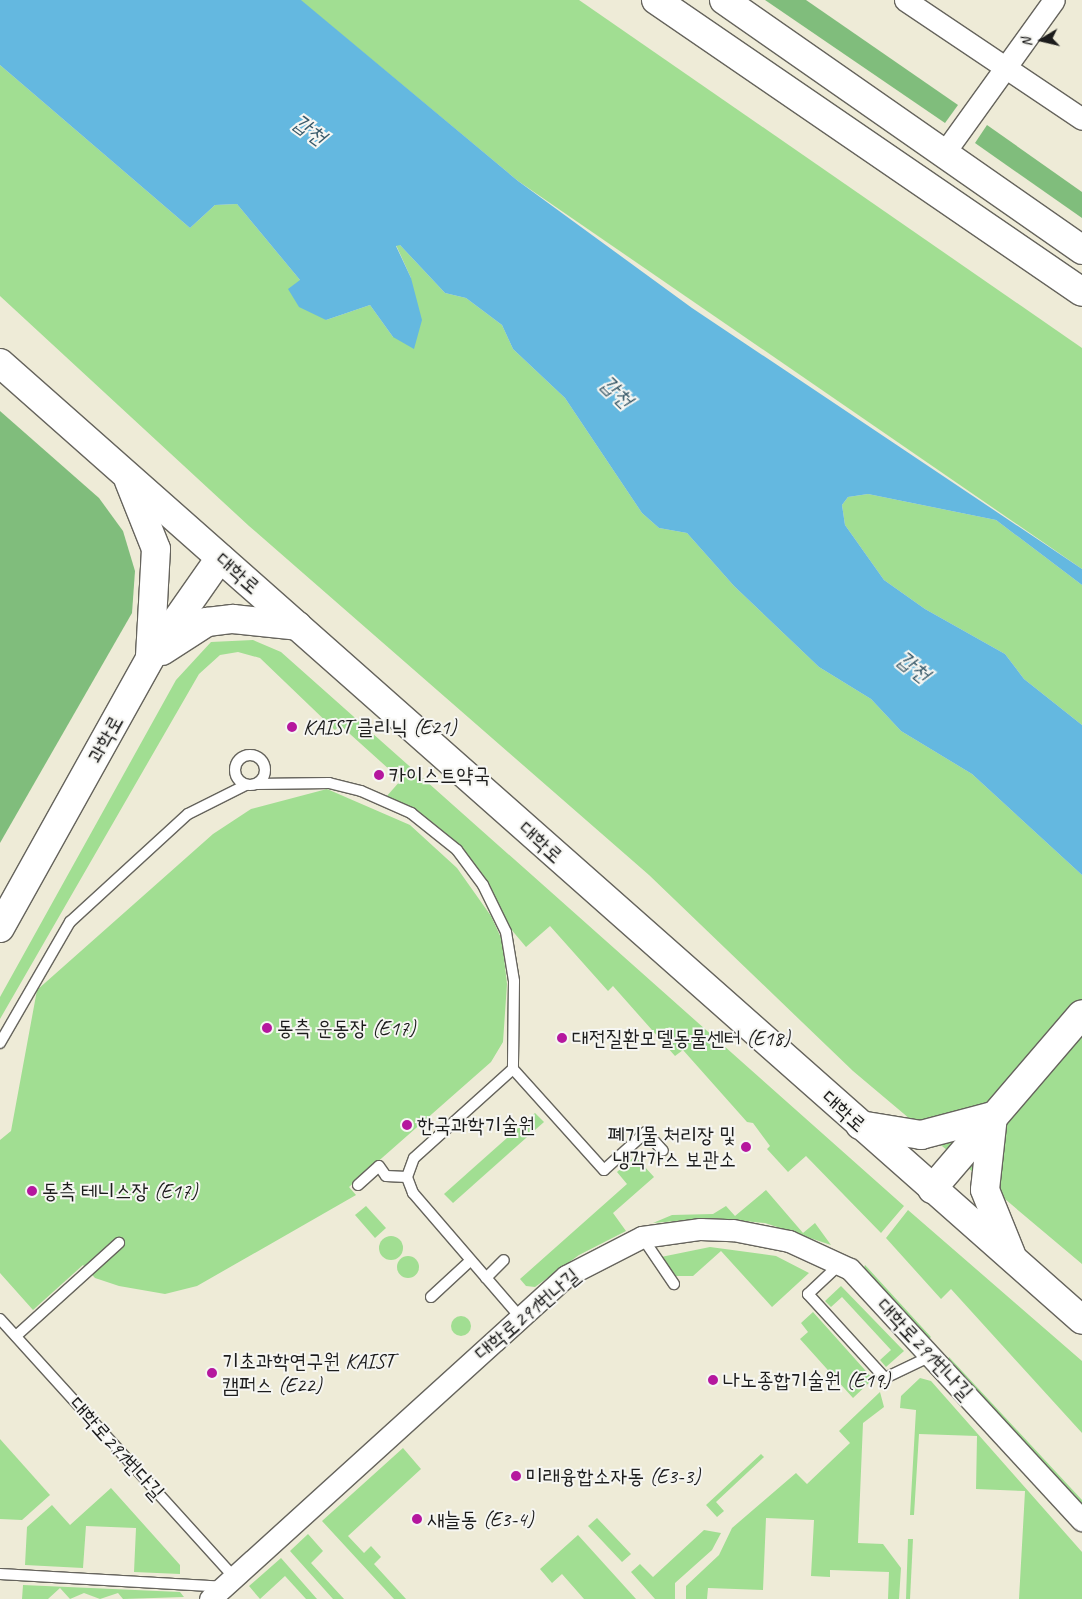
<!DOCTYPE html>
<html>
<head>
<meta charset="utf-8">
<style>
	body { margin:0 }
	#map { position:relative; width:1082px; height:1599px; overflow:hidden; background:#eeebd7; font-family:Caveat,"Poor Story",sans-serif }
	div>[style] { position:absolute }
	.green>* { inset:0; background:#a1de92 }
	.round { border-radius:50% }
	.forest>* { inset:0; background:#80bd7c }
	.water>* { inset:0; background:#64b8e0 }
	.roads { filter:drop-shadow(1px 0 #66645d) drop-shadow(-1px 0 #66645d) drop-shadow(0 1px #66645d) drop-shadow(0 -1px #66645d) }
	.service>* { height:10px; margin:-5px; padding:0 5px; transform-origin:5px; border-radius:5px; background:#fff }
	.service>.ring { margin:-5px; padding:0; box-sizing:content-box; background:none; border:10px solid #fff; border-radius:50% }
	.minor>* { height:21px; margin:-10.5px; padding:0 10.5px; transform-origin:10.5px; border-radius:10.5px; background:#fff }
	.secondary>* { height:28px; margin:-14px; padding:0 14px; transform-origin:14px; border-radius:14px; background:#fff }
	.primary>* { height:28px; margin:-14px; padding:0 14px; transform-origin:14px; border-radius:14px; background:#fff }
	.dots>* { width:14px; height:14px; translate:-50% -50%; box-sizing:border-box; border:2px solid #f6f6f2; border-radius:50% }
	span { translate:-50% -50%; white-space:nowrap; text-align:center; line-height:1.15; -webkit-text-stroke:4px #f6f6f2; paint-order:stroke }
	.street-label { font-size:21px; color:#1c1c1c }
	.poi-label { font-size:21px; color:#1c1c1c }
	.left { translate:0 -50%; text-align:left }
	.right { translate:-100% -50%; text-align:right }
	.water-label { font-size:22px; color:#395a6a; font-style:italic }
	.north { position:absolute; left:1017px; top:15px; width:50px; height:50px; -webkit-text-stroke:4px #f6f6f2; paint-order:stroke; rotate:261deg; font-size:14px; font-weight:700; line-height:20px; text-align:center; color:#1c1c1c }
	.north::after { content:''; display:block; margin:auto; width:18px; height:22px; background:#1c1c1c; clip-path:polygon(50% 0,100% 100%,50% 72%,0 100%) }
</style>
</head>
<body>
<div id="map">
	<div class="green">
		<i style="clip-path:polygon(300px 0,579px 0,1082px 348px,1082px 569px,518px 181px)"></i>
		<i style="clip-path:polygon(0 65px,190px 228px,215px 205px,237px 204px,300px 280px,326px 320px,370px 305px,393px 337px,411px 278px,396px 245px,400px 245px,445px 293px,466px 298px,502px 325px,513px 349px,565px 398px,642px 513px,659px 528px,687px 533px,734px 586px,819px 667px,871px 699px,901px 731px,972px 774px,1082px 875px,1082px 1264px,853px 1071px,649px 875px,249px 526px,0 296px)"></i>
		<i style="clip-path:polygon(868px 494px,996px 520px,1082px 585px,1082px 725px,1024px 679px,1005px 654px,925px 609px,884px 580px,845px 525px,842px 505px,848px 497px)"></i>
		<i style="clip-path:polygon(253px 640px,281px 652px,904px 1206px,881px 1233px,806px 1156px,788px 1172px,767px 1149px,770px 1146px,753px 1123px,747px 1122px,683px 1050px,675px 1056px,613px 986px,608px 991px,550px 926px,526px 947px,510px 928px,484px 876px,458px 843px,417px 810px,386px 797px,401px 780px,340px 725px,335px 730px,260px 658px,238px 652px,220px 655px,199px 674px,0 1019px,0 997px,176px 680px,211px 642px)"></i>
		<i style="clip-path:polygon(327px 789px,410px 825px,457px 868px,491px 916px,502px 940px,507px 984px,503px 1042px,491px 1062px,349px 1187px,356px 1195px,197px 1286px,165px 1294px,119px 1286px,95px 1278px,83px 1265px,33px 1310px,0 1273px,0 1140px,11px 1131px,37px 990px,213px 834px,251px 809px)"></i>
		<i style="clip-path:polygon(535px 1113px,544px 1122px,453px 1203px,444px 1194px)"></i>
		<i style="clip-path:polygon(635px 1156px,654px 1177px,613px 1213px,626px 1231px,579px 1255px,535px 1287px,526px 1286px,520px 1279px,627px 1184px,617px 1172px)"></i>
		<i style="clip-path:polygon(766px 1190px,803px 1233px,815px 1223px,831px 1245px,765px 1223px,713px 1218px,653px 1223px,672px 1215px,713px 1214px,726px 1206px,735px 1216px)"></i>
		<i style="clip-path:polygon(366px 1206px,386px 1228px,375px 1238px,355px 1215px)"></i>
		<i style="clip-path:polygon(908px 1210px,1082px 1361px,1082px 1433px,951px 1289px,941px 1299px,886px 1238px)"></i>
		<i class="round" style="left:379px;top:1236px;width:24px;height:24px"></i>
		<i style="clip-path:polygon(710px 1247px,776px 1256px,809px 1273px,772px 1307px,721px 1251px,693px 1276px,676px 1276px,661px 1257px)"></i>
		<i class="round" style="left:397px;top:1256px;width:22px;height:22px"></i>
		<i style="clip-path:polygon(865px 1265px,931px 1337px,929px 1339px,863px 1270px)"></i>
		<i style="clip-path:polygon(841px 1286px,904px 1351px,886px 1367px,880px 1360px,891px 1350px,842px 1297px,831px 1307px,825px 1301px)"></i>
		<i style="clip-path:polygon(813px 1312px,873px 1379px,853px 1398px,800px 1339px,808px 1332px,801px 1323px)"></i>
		<i class="round" style="left:451px;top:1316px;width:20px;height:20px"></i>
		<i style="clip-path:polygon(949px 1357px,1082px 1500px,1082px 1506px,948px 1360px)"></i>
		<i style="clip-path:polygon(920px 1378px,931px 1381px,1082px 1552px,1082px 1599px,1019px 1599px,1025px 1491px,976px 1489px,977px 1436px,919px 1434px,914px 1515px,910px 1515px,916px 1410px,900px 1408px,901px 1396px)"></i>
		<i style="clip-path:polygon(880px 1392px,884px 1407px,863px 1423px,858px 1543px,883px 1544px,901px 1568px,899px 1599px,888px 1599px,889px 1572px,830px 1570px,830px 1577px,811px 1576px,814px 1520px,766px 1518px,763px 1590px,708px 1588px,707px 1599px,686px 1599px,686px 1586px,719px 1555px,732px 1528px,796px 1473px,807px 1484px,850px 1443px,839px 1431px)"></i>
		<i style="clip-path:polygon(0 1439px,50px 1495px,22px 1520px,0 1519px)"></i>
		<i style="clip-path:polygon(403px 1448px,421px 1469px,348px 1536px,364px 1553px,371px 1546px,381px 1557px,374px 1564px,406px 1599px,394px 1599px,322px 1521px)"></i>
		<i style="clip-path:polygon(761px 1454px,764px 1457px,716px 1502px,724px 1511px,717px 1517px,706px 1505px)"></i>
		<i style="clip-path:polygon(111px 1488px,180px 1565px,180px 1574px,134px 1572px,136px 1528px,86px 1526px,83px 1568px,25px 1565px,27px 1527px,52px 1505px,70px 1525px)"></i>
		<i style="clip-path:polygon(597px 1518px,631px 1554px,622px 1562px,588px 1526px)"></i>
		<i style="clip-path:polygon(704px 1530px,721px 1533px,712px 1550px,675px 1583px,675px 1599px,655px 1599px,631px 1572px,640px 1564px,653px 1577px)"></i>
		<i style="clip-path:polygon(308px 1534px,323px 1551px,311px 1563px,344px 1599px,333px 1599px,290px 1551px)"></i>
		<i style="clip-path:polygon(578px 1535px,636px 1599px,584px 1599px,562px 1574px,552px 1583px,540px 1569px)"></i>
		<i style="clip-path:polygon(908px 1539px,913px 1539px,910px 1599px,906px 1599px)"></i>
		<i style="clip-path:polygon(281px 1558px,317px 1599px,306px 1599px,285px 1576px,260px 1599px,249px 1586px)"></i>
		<i style="clip-path:polygon(23px 1585px,180px 1592px,184px 1597px,123px 1599px,118px 1593px,100px 1599px,84px 1593px,70px 1599px,60px 1588px,48px 1599px,22px 1599px)"></i>
	</div>
	<div class="forest">
		<i style="clip-path:polygon(765px 0,806px 0,958px 105px,945px 123px)"></i>
		<i style="clip-path:polygon(987px 125px,1082px 192px,1082px 218px,975px 143px)"></i>
		<i style="clip-path:polygon(0 411px,99px 498px,123px 531px,135px 571px,132px 613px,0 843px)"></i>
	</div>
	<div class="water">
		<i style="clip-path:polygon(0 0,301px 0,518px 181px,692px 308px,1082px 569px,1082px 585px,996px 520px,868px 494px,848px 497px,842px 505px,845px 525px,884px 580px,925px 609px,1005px 654px,1024px 679px,1082px 725px,1082px 875px,972px 774px,901px 731px,871px 699px,819px 667px,734px 586px,687px 533px,659px 528px,642px 513px,565px 398px,513px 349px,502px 325px,466px 298px,445px 293px,400px 245px,396px 246px,411px 278px,422px 320px,414px 349px,393px 337px,370px 305px,326px 320px,299px 307px,288px 289px,300px 280px,237px 204px,215px 205px,190px 228px,0 65px)"></i>
	</div>
	<div class="roads">
		<div class="service">
			<i class="ring" style="left:235px;top:755px;width:20px;height:20px"></i>
			<i style="left:256px;top:784px;width:73px;rotate:-0.8deg"></i>
			<i style="left:329px;top:783px;width:33px;rotate:14deg"></i>
			<i style="left:361px;top:791px;width:55px;rotate:23.7deg"></i>
			<i style="left:411px;top:813px;width:59px;rotate:38.8deg"></i>
			<i style="left:457px;top:850px;width:44px;rotate:53.4deg"></i>
			<i style="left:483px;top:885px;width:52px;rotate:63.9deg"></i>
			<i style="left:506px;top:932px;width:50px;rotate:80.7deg"></i>
			<i style="left:514px;top:981px;width:88px;rotate:90.7deg"></i>
			<i style="left:0;top:1043px;width:140px;rotate:-60deg"></i>
			<i style="left:70px;top:922px;width:160px;rotate:-42.5deg"></i>
			<i style="left:188px;top:814px;width:65px;rotate:-26.6deg"></i>
			<i style="left:358px;top:1185px;width:28px;rotate:-42deg"></i>
			<i style="left:379px;top:1166px;width:12px;rotate:55deg"></i>
			<i style="left:386px;top:1176px;width:21px;rotate:3deg"></i>
			<i style="left:642px;top:1237px;width:57px;rotate:55.8deg"></i>
			<i style="left:840px;top:1264px;width:44px;rotate:136.8deg"></i>
			<i style="left:808px;top:1294px;width:114px;rotate:47.5deg"></i>
			<i style="left:885px;top:1378px;width:51px;rotate:-25.6deg"></i>
			<i style="left:486px;top:1278px;width:25px;rotate:-45deg"></i>
			<i style="left:431px;top:1297px;width:54px;rotate:-42.8deg"></i>
			<i style="left:520px;top:1317px;width:164px;rotate:-130.8deg"></i>
			<i style="left:413px;top:1193px;width:17px;rotate:-111deg"></i>
			<i style="left:407px;top:1177px;width:20px;rotate:-70deg"></i>
			<i style="left:414px;top:1158px;width:133px;rotate:-42deg"></i>
			<i style="left:513px;top:1069px;width:136px;rotate:48deg"></i>
			<i style="left:604px;top:1170px;width:57px;rotate:-42.1deg"></i>
			<i style="left:646px;top:1132px;width:25px;rotate:48deg"></i>
			<i style="left:0;top:1319px;width:348px;rotate:47.8deg"></i>
			<i style="left:16px;top:1336px;width:139px;rotate:-42.1deg"></i>
			<i style="left:0;top:1574px;width:223px;rotate:3.3deg"></i>
		</div>
		<div class="minor">
			<i style="left:905px;top:0;width:213px;rotate:33.9deg"></i>
			<i style="left:944px;top:153px;width:188px;rotate:-54.3deg"></i>
			<i style="left:210px;top:1599px;width:481px;rotate:-42.2deg"></i>
			<i style="left:566px;top:1276px;width:85px;rotate:-27.2deg"></i>
			<i style="left:642px;top:1237px;width:59px;rotate:-7.9deg"></i>
			<i style="left:700px;top:1229px;width:33px;rotate:2deg"></i>
			<i style="left:733px;top:1230px;width:57px;rotate:11.1deg"></i>
			<i style="left:789px;top:1241px;width:67px;rotate:24.7deg"></i>
			<i style="left:850px;top:1269px;width:342px;rotate:47.3deg"></i>
		</div>
		<div class="secondary">
			<i style="left:0;top:363px;width:1444px;rotate:41.49deg"></i>
			<i style="left:129px;top:481px;width:73px;rotate:68.3deg"></i>
			<i style="left:156px;top:549px;width:106px;rotate:93.2deg"></i>
			<i style="left:162px;top:651px;width:54px;rotate:-32.8deg"></i>
			<i style="left:207px;top:622px;width:26px;rotate:-7deg"></i>
			<i style="left:233px;top:619px;width:65px;rotate:6.1deg"></i>
			<i style="left:0;top:928px;width:309px;rotate:-60.9deg"></i>
			<i style="left:150px;top:658px;width:122px;rotate:-55deg"></i>
			<i style="left:993px;top:1116px;width:74px;rotate:96.2deg"></i>
			<i style="left:985px;top:1190px;width:69px;rotate:67.9deg"></i>
			<i style="left:860px;top:1125px;width:62px;rotate:9.3deg"></i>
			<i style="left:921px;top:1135px;width:74px;rotate:-14.8deg"></i>
			<i style="left:932px;top:1189px;width:230px;rotate:-49.4deg"></i>
		</div>
		<div class="primary">
			<i style="left:656px;top:0;width:516px;rotate:34.43deg"></i>
			<i style="left:724px;top:0;width:437px;rotate:34.9deg"></i>
		</div>
	</div>
	<div class="dots">
		<i style="left:292px;top:727px;background:#b5179e"></i>
		<i style="left:379px;top:775px;background:#b5179e"></i>
		<i style="left:267px;top:1028px;background:#b5179e"></i>
		<i style="left:562px;top:1038px;background:#b5179e"></i>
		<i style="left:407px;top:1125px;background:#b5179e"></i>
		<i style="left:746px;top:1147px;background:#b5179e"></i>
		<i style="left:32px;top:1191px;background:#b5179e"></i>
		<i style="left:212px;top:1373px;background:#b5179e"></i>
		<i style="left:713px;top:1380px;background:#b5179e"></i>
		<i style="left:516px;top:1476px;background:#b5179e"></i>
		<i style="left:417px;top:1519px;background:#b5179e"></i>
	</div>
	<div class="street-label">
		<span style="left:238px;top:573px;rotate:41deg">대학로</span>
		<span style="left:105px;top:739px;rotate:-61deg">과학로</span>
		<span style="left:541px;top:842px;rotate:42deg">대학로</span>
		<span style="left:844px;top:1111px;rotate:42deg">대학로</span>
		<span style="left:527px;top:1314px;rotate:-40deg">대학로291번나길</span>
		<span style="left:925px;top:1349px;rotate:47deg">대학로291번나길</span>
		<span style="left:117px;top:1448px;rotate:48deg">대학로291번다길</span>
	</div>
	<div class="poi-label">
		<span class="left" style="left:303px;top:727px">KAIST 클리닉 (E21)</span>
		<span class="left" style="left:389px;top:775px">카이스트약국</span>
		<span class="left" style="left:277px;top:1028px">동측 운동장 (E17)</span>
		<span class="left" style="left:572px;top:1038px">대전질환모델동물센터 (E18)</span>
		<span class="left" style="left:417px;top:1125px">한국과학기술원</span>
		<span class="right" style="left:736px;top:1147px">폐기물 처리장 및<br>냉각가스 보관소</span>
		<span class="left" style="left:42px;top:1191px">동측 테니스장 (E17)</span>
		<span class="left" style="left:222px;top:1373px">기초과학연구원 KAIST<br>캠퍼스 (E22)</span>
		<span class="left" style="left:723px;top:1380px">나노종합기술원 (E19)</span>
		<span class="left" style="left:526px;top:1476px">미래융합소자동 (E3-3)</span>
		<span class="left" style="left:427px;top:1519px">새늘동 (E3-4)</span>
	</div>
	<div class="water-label">
		<span style="left:309px;top:130px;rotate:36deg">갑천</span>
		<span style="left:616px;top:392px;rotate:44deg">갑천</span>
		<span style="left:913px;top:667px;rotate:39deg">갑천</span>
	</div>
	<div class="north">N</div>
</div>
</body>
</html>
